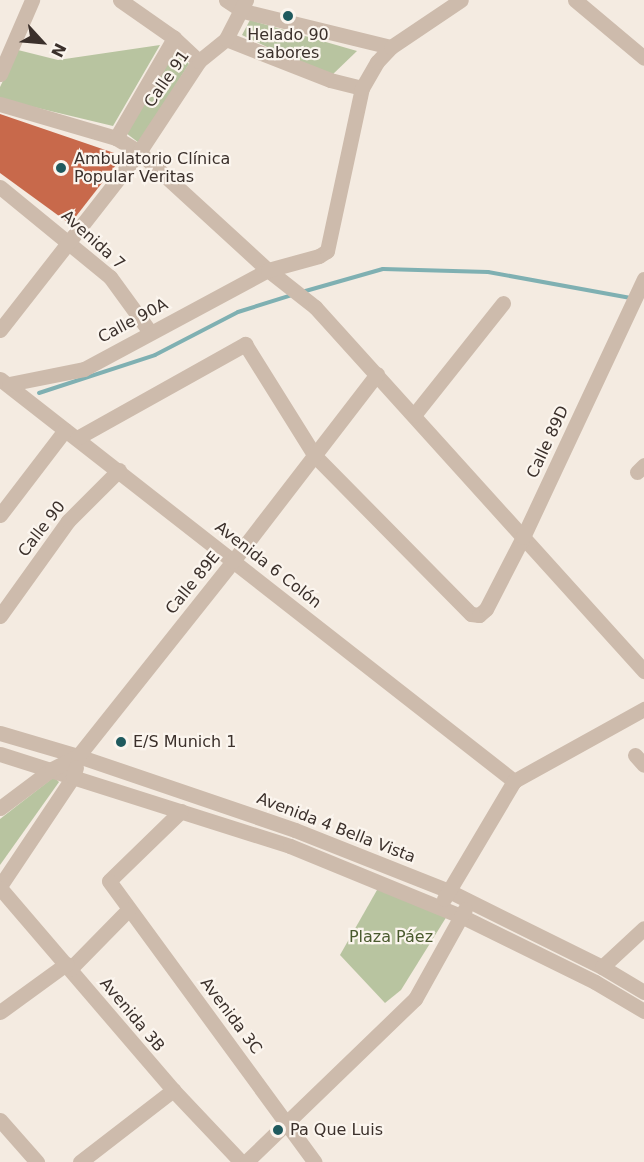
<!DOCTYPE html>
<html>
<head>
<meta charset="utf-8">
<style>
	body { margin:0 }
	#map { position:relative; width:644px; height:1162px; overflow:hidden; background:#f4ebe1; font-family:"DejaVu Sans",sans-serif }
	div>[style] { position:absolute }
	.green>* { inset:0; background:#b8c4a0 }
	.stream>* { height:4px; margin:-2px; padding:0 2px; transform-origin:2px; border-radius:2px; background:#7fb0b2 }
	.building>* { inset:0; background:#c8694b }
	.minor>* { height:15px; margin:-7.5px; padding:0 7.5px; transform-origin:7.5px; border-radius:7.5px; background:#cdbbac }
	.dots>* { width:16px; height:16px; translate:-50% -50%; box-sizing:border-box; border:3px solid #fbf5ee; border-radius:50% }
	span { translate:-50% -50%; white-space:nowrap; text-align:center; line-height:1.15; -webkit-text-stroke:4.5px #fbf5ee; paint-order:stroke }
	.poi-label { font-size:16px; color:#3b302b }
	.left { translate:0 -50%; text-align:left }
	.street-label { font-size:16px; color:#3b302b }
	.park-label { font-size:16px; color:#4a5a2e }
	.north { position:absolute; left:12px; top:12px; width:60px; height:60px; -webkit-text-stroke:4px #fbf5ee; paint-order:stroke; rotate:116deg; font-size:16px; font-weight:700; line-height:24px; text-align:center; color:#3b302b }
	.north::after { content:''; display:block; margin:auto; width:21px; height:27px; background:#3b302b; clip-path:polygon(50% 0,100% 100%,50% 72%,0 100%) }
</style>
</head>
<body>
<div id="map">
	<div class="green">
		<i style="clip-path:polygon(250px 20px,357px 51px,330px 77px,242px 35px)"></i>
		<i style="clip-path:polygon(160px 45px,113px 126px,0 99px,0 87px,18px 50px,58px 60px)"></i>
		<i style="clip-path:polygon(175px 50px,189px 64px,139px 143px,126px 133px)"></i>
		<i style="clip-path:polygon(54px 777px,59px 782px,0 865px,0 819px)"></i>
		<i style="clip-path:polygon(381px 883px,447px 916px,401px 990px,385px 1003px,340px 955px)"></i>
	</div>
	<div class="stream">
		<i style="left:302px;top:292px;width:84px;rotate:-15.9deg"></i>
		<i style="left:383px;top:269px;width:105px;rotate:1.6deg"></i>
		<i style="left:488px;top:272px;width:145px;rotate:10.3deg"></i>
		<i style="left:39px;top:393px;width:122px;rotate:-18.1deg"></i>
		<i style="left:155px;top:355px;width:93px;rotate:-27.4deg"></i>
		<i style="left:238px;top:312px;width:57px;rotate:-17.5deg"></i>
	</div>
	<div class="building">
		<i style="clip-path:polygon(0 114px,123px 156px,70px 224px,0 173px)"></i>
	</div>
	<div class="minor">
		<i style="left:120px;top:0;width:66px;rotate:35.1deg"></i>
		<i style="left:174px;top:38px;width:34px;rotate:43deg"></i>
		<i style="left:226px;top:0;width:20px;rotate:33deg"></i>
		<i style="left:243px;top:11px;width:152px;rotate:13.7deg"></i>
		<i style="left:575px;top:0;width:90px;rotate:40deg"></i>
		<i style="left:226px;top:39px;width:112px;rotate:21.5deg"></i>
		<i style="left:330px;top:80px;width:33px;rotate:14deg"></i>
		<i style="left:0;top:74px;width:81px;rotate:-66.6deg"></i>
		<i style="left:0;top:104px;width:121px;rotate:16.3deg"></i>
		<i style="left:116px;top:138px;width:27px;rotate:31deg"></i>
		<i style="left:139px;top:152px;width:175px;rotate:42.5deg"></i>
		<i style="left:268px;top:270px;width:60px;rotate:38.2deg"></i>
		<i style="left:315px;top:307px;width:491px;rotate:47.9deg"></i>
		<i style="left:116px;top:138px;width:116px;rotate:-59.9deg"></i>
		<i style="left:0;top:187px;width:142px;rotate:39.3deg"></i>
		<i style="left:110px;top:277px;width:68px;rotate:54deg"></i>
		<i style="left:0;top:330px;width:226px;rotate:-52deg"></i>
		<i style="left:139px;top:152px;width:109px;rotate:-56.6deg"></i>
		<i style="left:199px;top:61px;width:35px;rotate:-39deg"></i>
		<i style="left:226px;top:39px;width:44px;rotate:-62.9deg"></i>
		<i style="left:0;top:379px;width:653px;rotate:38.03deg"></i>
		<i style="left:9px;top:384px;width:76px;rotate:-11.3deg"></i>
		<i style="left:84px;top:369px;width:209px;rotate:-28.3deg"></i>
		<i style="left:268px;top:270px;width:53px;rotate:-15.4deg"></i>
		<i style="left:319px;top:256px;width:9px;rotate:-32deg"></i>
		<i style="left:327px;top:251px;width:167px;rotate:-77.9deg"></i>
		<i style="left:362px;top:88px;width:30px;rotate:-60deg"></i>
		<i style="left:377px;top:62px;width:21px;rotate:-47deg"></i>
		<i style="left:391px;top:47px;width:84px;rotate:-33.9deg"></i>
		<i style="left:414px;top:415px;width:143px;rotate:-51.5deg"></i>
		<i style="left:77px;top:438px;width:193px;rotate:-29.2deg"></i>
		<i style="left:245px;top:344px;width:132px;rotate:58deg"></i>
		<i style="left:315px;top:456px;width:222px;rotate:45.4deg"></i>
		<i style="left:471px;top:614px;width:8px;rotate:7deg"></i>
		<i style="left:479px;top:615px;width:9px;rotate:-41deg"></i>
		<i style="left:486px;top:609px;width:81px;rotate:-62.8deg"></i>
		<i style="left:523px;top:537px;width:285px;rotate:-64.9deg"></i>
		<i style="left:637px;top:472px;width:10px;rotate:-45deg"></i>
		<i style="left:0;top:515px;width:107px;rotate:-52.6deg"></i>
		<i style="left:0;top:616px;width:117px;rotate:-54.4deg"></i>
		<i style="left:68px;top:521px;width:72px;rotate:-45deg"></i>
		<i style="left:0;top:733px;width:81px;rotate:16.4deg"></i>
		<i style="left:78px;top:756px;width:229px;rotate:18.8deg"></i>
		<i style="left:295px;top:830px;width:166px;rotate:21.6deg"></i>
		<i style="left:449px;top:891px;width:171px;rotate:26.4deg"></i>
		<i style="left:602px;top:967px;width:49px;rotate:30.8deg"></i>
		<i style="left:0;top:754px;width:304px;rotate:17.6deg"></i>
		<i style="left:290px;top:846px;width:185px;rotate:22.3deg"></i>
		<i style="left:461px;top:916px;width:149px;rotate:26.2deg"></i>
		<i style="left:595px;top:982px;width:57px;rotate:30.6deg"></i>
		<i style="left:635px;top:755px;width:13px;rotate:48deg"></i>
		<i style="left:0;top:808px;width:65px;rotate:-36.9deg"></i>
		<i style="left:52px;top:769px;width:29px;rotate:-27deg"></i>
		<i style="left:78px;top:756px;width:249px;rotate:-51.5deg"></i>
		<i style="left:233px;top:561px;width:236px;rotate:-52.4deg"></i>
		<i style="left:181px;top:811px;width:100px;rotate:135.8deg"></i>
		<i style="left:109px;top:881px;width:348px;rotate:53.8deg"></i>
		<i style="left:0;top:886px;width:131px;rotate:-56.2deg"></i>
		<i style="left:73px;top:777px;width:10px;rotate:-73deg"></i>
		<i style="left:0;top:888px;width:266px;rotate:49.4deg"></i>
		<i style="left:173px;top:1090px;width:99px;rotate:46.6deg"></i>
		<i style="left:444px;top:899px;width:137px;rotate:-59.3deg"></i>
		<i style="left:514px;top:781px;width:149px;rotate:-29deg"></i>
		<i style="left:602px;top:967px;width:57px;rotate:-42.9deg"></i>
		<i style="left:70px;top:969px;width:83px;rotate:-45.5deg"></i>
		<i style="left:0;top:1012px;width:82px;rotate:-36deg"></i>
		<i style="left:0;top:1120px;width:56px;rotate:48.6deg"></i>
		<i style="left:80px;top:1162px;width:118px;rotate:-37.7deg"></i>
		<i style="left:246px;top:1162px;width:235px;rotate:-44deg"></i>
		<i style="left:415px;top:999px;width:103px;rotate:-60.9deg"></i>
	</div>
	<div class="dots">
		<i style="left:288px;top:16px;background:#1f5a5e"></i>
		<i style="left:61px;top:168px;background:#1f5a5e"></i>
		<i style="left:121px;top:742px;background:#1f5a5e"></i>
		<i style="left:278px;top:1130px;background:#1f5a5e"></i>
	</div>
	<div class="poi-label">
		<span style="left:288px;top:44px">Helado 90<br>sabores</span>
		<span class="left" style="left:74px;top:168px">Ambulatorio Clínica<br>Popular Veritas</span>
		<span class="left" style="left:133px;top:742px">E/S Munich 1</span>
		<span class="left" style="left:290px;top:1130px">Pa Que Luis</span>
	</div>
	<div class="street-label">
		<span style="left:167px;top:79px;rotate:-55deg">Calle 91</span>
		<span style="left:93px;top:240px;rotate:42deg">Avenida 7</span>
		<span style="left:133px;top:321px;rotate:-28deg">Calle 90A</span>
		<span style="left:548px;top:442px;rotate:-65deg">Calle 89D</span>
		<span style="left:42px;top:529px;rotate:-52deg">Calle 90</span>
		<span style="left:268px;top:565px;rotate:38deg">Avenida 6 Colón</span>
		<span style="left:193px;top:583px;rotate:-51deg">Calle 89E</span>
		<span style="left:336px;top:828px;rotate:21deg">Avenida 4 Bella Vista</span>
		<span style="left:132px;top:1015px;rotate:50deg">Avenida 3B</span>
		<span style="left:231px;top:1016px;rotate:53deg">Avenida 3C</span>
	</div>
	<div class="park-label">
		<span style="left:391px;top:937px">Plaza Páez</span>
	</div>
	<div class="north">N</div>
</div>
</body>
</html>
